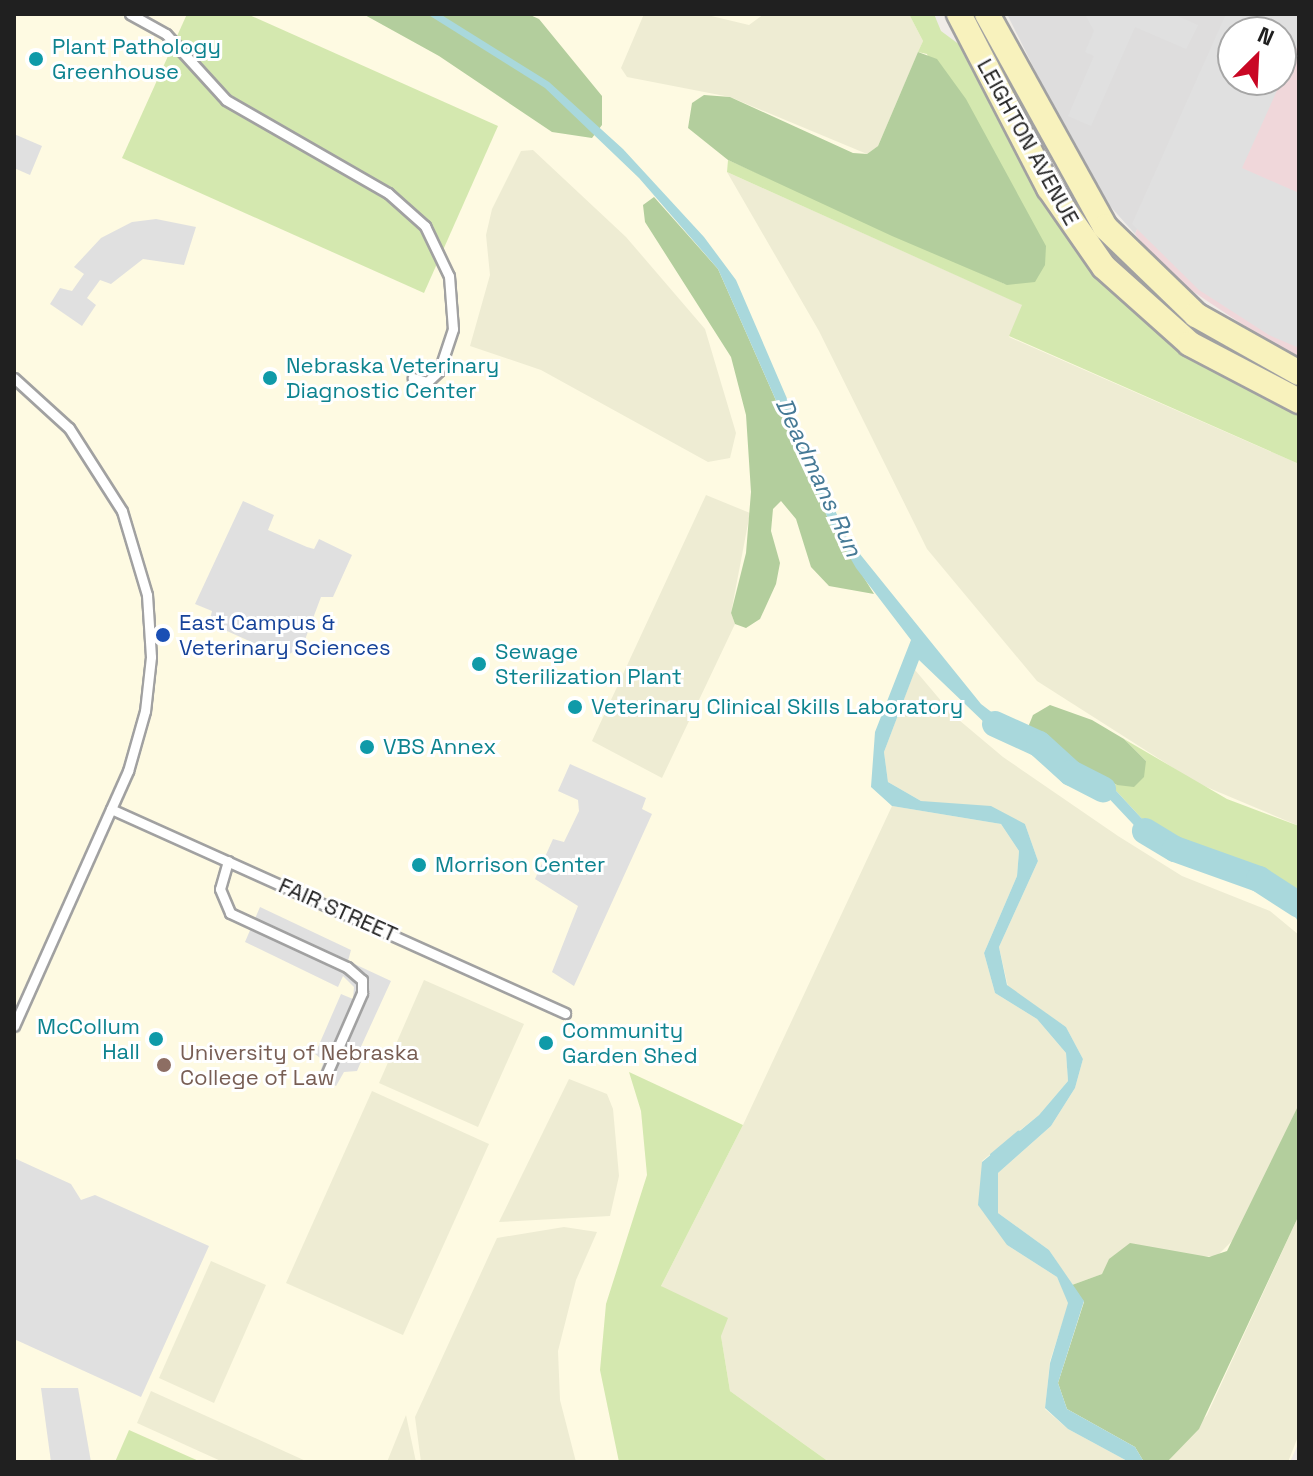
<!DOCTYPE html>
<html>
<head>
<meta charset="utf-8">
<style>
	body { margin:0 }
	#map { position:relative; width:1313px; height:1476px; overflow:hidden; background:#f0ece7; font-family:"Space Grotesk",sans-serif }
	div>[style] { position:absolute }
	.residential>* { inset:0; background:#dedddd }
	.commercial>* { inset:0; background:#f0d7da }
	.education>* { inset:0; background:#fefae2 }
	.farmland>* { inset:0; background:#eeecd3 }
	.grass>* { inset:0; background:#d4e8af }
	.forest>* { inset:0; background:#b3ce9d }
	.parking>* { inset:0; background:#e0e0e0 }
	.water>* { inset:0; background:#a9d8dc }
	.stream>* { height:4px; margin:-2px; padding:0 2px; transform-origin:2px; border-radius:2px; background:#a9d8dc }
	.river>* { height:26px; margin:-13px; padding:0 13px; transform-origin:13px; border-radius:13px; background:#a9d8dc }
	.roads { filter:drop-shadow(2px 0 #a1a1a1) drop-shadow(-2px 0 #a1a1a1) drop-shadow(0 2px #a1a1a1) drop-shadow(0 -2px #a1a1a1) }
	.lane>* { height:9px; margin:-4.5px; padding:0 4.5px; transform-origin:4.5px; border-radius:4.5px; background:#fff }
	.secondary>* { height:24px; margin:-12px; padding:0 12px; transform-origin:12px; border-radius:12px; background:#f8f2bd }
	.dots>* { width:22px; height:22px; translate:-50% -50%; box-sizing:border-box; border:4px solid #fff; border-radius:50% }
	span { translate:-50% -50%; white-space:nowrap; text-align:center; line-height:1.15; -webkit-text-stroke:6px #fff; paint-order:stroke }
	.culture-label { font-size:22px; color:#0d838f }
	.left { translate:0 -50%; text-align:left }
	.right { translate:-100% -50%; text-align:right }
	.street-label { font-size:22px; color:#202020 }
	.transit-label { font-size:22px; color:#164399 }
	.education-label { font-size:22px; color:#785e54 }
	.water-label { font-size:24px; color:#467a96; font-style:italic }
	.frame { position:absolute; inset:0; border:16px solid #202020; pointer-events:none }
	.north { position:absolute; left:1217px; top:16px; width:80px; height:80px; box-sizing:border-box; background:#fff; border:2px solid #a6a6a6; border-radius:50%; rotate:24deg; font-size:22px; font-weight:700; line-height:32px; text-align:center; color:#202020 }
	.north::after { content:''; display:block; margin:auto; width:28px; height:36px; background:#c90724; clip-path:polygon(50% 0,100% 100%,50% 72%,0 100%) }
</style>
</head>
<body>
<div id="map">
	<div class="residential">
		<i style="clip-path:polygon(1007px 14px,1231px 14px,1135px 234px,1093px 187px)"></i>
	</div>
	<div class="commercial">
		<i style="clip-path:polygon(evenodd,1231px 14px,1299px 14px,1299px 362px,1168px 275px,1135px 234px,1231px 14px,1233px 32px,1281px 32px,1281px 80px,1233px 80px,1233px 32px)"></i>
	</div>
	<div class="education">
		<i style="clip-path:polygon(14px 14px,914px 14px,997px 174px,1299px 458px,1299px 1442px,1290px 1462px,14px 1462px)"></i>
	</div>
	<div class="farmland">
		<i style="clip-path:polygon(644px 14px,703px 14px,749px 25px,764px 14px,909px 14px,923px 41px,878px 146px,867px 154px,730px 97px,627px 77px,621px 68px)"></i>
		<i style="clip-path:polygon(533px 150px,626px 237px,705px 329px,736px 433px,730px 458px,708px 462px,541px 370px,470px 346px,490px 275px,486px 235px,492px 209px,521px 151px)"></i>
		<i style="clip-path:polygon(727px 172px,1023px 305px,1009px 337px,1299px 464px,1299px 826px,1197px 783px,1037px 681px,927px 549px,819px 331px)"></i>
		<i style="clip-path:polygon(706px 495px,750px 513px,731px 613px,735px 624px,662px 778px,592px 741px)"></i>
		<i style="clip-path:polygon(915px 670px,953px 715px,1003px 757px,1118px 836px,1182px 876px,1270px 911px,1299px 935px,1299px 1104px,1236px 1237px,1217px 1256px,1110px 1259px,1102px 1274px,1072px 1285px,1049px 1250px,998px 1213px,998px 1173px,1051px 1126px,1075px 1088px,1083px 1059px,1066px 1027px,1008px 987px,999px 947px,1038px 861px,1025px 824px,921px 801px,888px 782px,884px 752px)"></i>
		<i style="clip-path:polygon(892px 806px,1001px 824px,1019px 851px,1017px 876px,984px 953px,995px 993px,1037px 1019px,1066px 1053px,1068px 1081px,1039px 1115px,982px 1161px,1007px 1245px,1057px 1277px,1069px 1303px,1050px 1361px,1045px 1409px,1068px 1429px,1129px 1462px,829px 1462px,730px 1391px,721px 1336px,661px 1286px,743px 1125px)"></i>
		<i style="clip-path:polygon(424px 980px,524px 1024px,478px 1127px,379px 1083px)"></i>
		<i style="clip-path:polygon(569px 1079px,607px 1094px,613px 1109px,619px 1176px,610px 1216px,499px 1222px)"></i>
		<i style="clip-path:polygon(372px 1091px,489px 1144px,403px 1335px,286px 1283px)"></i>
		<i style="clip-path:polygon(1299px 1215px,1299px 1434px,1288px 1462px,1167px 1462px,1207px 1415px)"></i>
		<i style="clip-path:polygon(564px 1227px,597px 1232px,576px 1280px,558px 1351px,560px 1400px,576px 1462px,421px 1462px,415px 1417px,497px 1238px)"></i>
		<i style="clip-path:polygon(211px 1261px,266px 1285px,214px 1403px,159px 1378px)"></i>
		<i style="clip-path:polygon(151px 1391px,308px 1462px,223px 1462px,137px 1423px)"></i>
		<i style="clip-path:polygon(406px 1415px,416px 1462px,387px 1462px)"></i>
	</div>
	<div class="grass">
		<i style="clip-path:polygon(187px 14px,247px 14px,498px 126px,424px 293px,122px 158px)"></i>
		<i style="clip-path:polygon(934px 14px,941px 31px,964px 48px,1109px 283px,1299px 409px,1299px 464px,1009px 336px,1022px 305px,727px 172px,728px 160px,1005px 284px,927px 54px,918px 52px,923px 41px,910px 16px)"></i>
		<i style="clip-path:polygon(1124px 739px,1227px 799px,1299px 826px,1299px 907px,1287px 887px,1157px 835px,1107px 781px,1117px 785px,1146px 761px)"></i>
		<i style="clip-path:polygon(629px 1072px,743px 1125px,661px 1286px,728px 1318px,721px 1336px,730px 1391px,829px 1462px,619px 1462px,600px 1370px,606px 1304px,647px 1175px,641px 1111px)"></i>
		<i style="clip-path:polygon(129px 1430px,201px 1462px,115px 1462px)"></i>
	</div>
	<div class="forest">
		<i style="clip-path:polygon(363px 14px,528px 14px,539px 19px,602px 96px,602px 125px,592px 138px,552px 132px,439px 56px)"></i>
		<i style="clip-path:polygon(918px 52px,937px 59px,966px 99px,1046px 246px,1045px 265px,1035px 282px,1007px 285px,892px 236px,728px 160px,688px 128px,692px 103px,704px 95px,730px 97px,853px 153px,867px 154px,878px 146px)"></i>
		<i style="clip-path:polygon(654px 197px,718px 269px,830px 523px,874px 594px,829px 586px,811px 567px,796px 519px,781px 501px,773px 509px,771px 531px,780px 563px,776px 584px,760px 619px,746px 628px,735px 624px,731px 613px,746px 553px,751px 492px,746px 415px,731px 357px,645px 222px,643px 205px)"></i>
		<i style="clip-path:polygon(1050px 705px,1092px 720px,1124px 739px,1146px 761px,1144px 777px,1134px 787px,1117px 785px,1024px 737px,1033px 715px)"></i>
		<i style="clip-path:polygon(1299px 1104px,1299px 1215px,1199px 1429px,1167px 1462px,1144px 1462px,1135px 1447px,1067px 1409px,1058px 1383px,1084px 1302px,1072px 1285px,1102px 1274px,1109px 1259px,1130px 1243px,1209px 1257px,1227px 1251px)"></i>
	</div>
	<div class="parking">
		<i style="clip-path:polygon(1085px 14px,1173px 14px,1198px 25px,1186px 49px,1135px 27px,1091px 126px,1068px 116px,1094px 56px,1085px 52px,1094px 31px)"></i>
		<i style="clip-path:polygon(evenodd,1226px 14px,1299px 16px,1299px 42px,1242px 168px,1299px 193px,1299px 348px,1269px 335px,1199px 290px,1132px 224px,1226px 14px,1233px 32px,1281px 32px,1281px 80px,1233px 80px,1233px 32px)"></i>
		<i style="clip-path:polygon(14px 134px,42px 146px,30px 175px,14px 168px)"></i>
		<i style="clip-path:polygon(156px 219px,196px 227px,184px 265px,143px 259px,111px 284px,100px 280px,87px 298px,96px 305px,82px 326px,50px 304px,60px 288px,72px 291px,84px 274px,74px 267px,101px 238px,132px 222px)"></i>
		<i style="clip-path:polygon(243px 501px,274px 515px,268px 530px,307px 547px,314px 549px,319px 539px,352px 555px,333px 597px,321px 597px,303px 645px,285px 657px,209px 623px,212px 611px,195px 604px)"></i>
		<i style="clip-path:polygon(570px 764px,646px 798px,642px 809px,652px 814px,574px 986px,552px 972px,578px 906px,535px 879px,553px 839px,564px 842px,579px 811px,578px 800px,558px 791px)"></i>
		<i style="clip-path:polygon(260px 907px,351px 950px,348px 961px,391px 981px,359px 1051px,363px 1057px,357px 1071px,344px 1072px,336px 1086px,318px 1078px,324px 1061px,315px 1054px,341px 994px,353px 999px,354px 987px,343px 976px,338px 987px,245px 942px)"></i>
		<i style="clip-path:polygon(14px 1158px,71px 1184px,81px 1200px,95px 1195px,209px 1246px,141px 1397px,14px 1339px)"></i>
		<i style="clip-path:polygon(41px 1388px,78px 1388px,91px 1462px,51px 1462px)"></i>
	</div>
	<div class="water">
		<i style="clip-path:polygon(427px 14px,440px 14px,549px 82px,623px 149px,704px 237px,736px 280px,847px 538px,981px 704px,1025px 738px,1107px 781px,1157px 835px,1287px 887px,1299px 907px,1299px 923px,1283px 897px,1147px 839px,1101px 790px,989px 727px,919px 660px,884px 752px,888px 782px,921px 801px,991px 806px,1025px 824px,1038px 861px,999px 947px,1007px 985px,1066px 1027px,1083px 1059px,1075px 1088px,1051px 1126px,998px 1173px,998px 1213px,1049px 1250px,1084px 1301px,1058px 1383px,1067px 1409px,1135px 1447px,1144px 1462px,1129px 1462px,1068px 1429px,1045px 1408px,1050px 1363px,1068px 1303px,1057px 1277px,1007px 1245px,978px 1205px,982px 1162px,1039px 1115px,1068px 1081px,1066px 1053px,1037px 1019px,995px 993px,984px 953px,1017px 876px,1019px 851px,1001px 824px,892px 806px,871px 787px,875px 732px,911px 640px,856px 568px,830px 523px,718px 269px,639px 178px,545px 88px)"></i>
	</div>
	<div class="stream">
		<i style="left:992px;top:1155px;width:35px;rotate:-40deg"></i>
	</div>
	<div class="river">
		<i style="left:995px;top:724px;width:48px;rotate:24.4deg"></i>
		<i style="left:1039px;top:744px;width:43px;rotate:42.2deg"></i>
		<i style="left:1071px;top:773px;width:36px;rotate:27deg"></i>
		<i style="left:1145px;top:831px;width:35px;rotate:31deg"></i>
		<i style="left:1175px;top:849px;width:89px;rotate:19.7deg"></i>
		<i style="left:1259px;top:879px;width:48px;rotate:33deg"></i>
	</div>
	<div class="roads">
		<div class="lane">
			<i style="left:130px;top:14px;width:41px;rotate:29.1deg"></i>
			<i style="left:166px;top:34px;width:89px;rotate:47.7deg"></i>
			<i style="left:226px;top:100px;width:187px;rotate:29.9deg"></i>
			<i style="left:388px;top:193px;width:50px;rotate:41.7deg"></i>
			<i style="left:425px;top:226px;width:55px;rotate:64.4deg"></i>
			<i style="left:449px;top:276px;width:53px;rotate:85.7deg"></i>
			<i style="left:453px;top:329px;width:44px;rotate:108.4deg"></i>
			<i style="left:439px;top:371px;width:16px;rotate:137deg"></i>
			<i style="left:427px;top:382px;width:15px;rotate:-164deg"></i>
			<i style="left:14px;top:378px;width:74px;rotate:42.3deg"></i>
			<i style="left:69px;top:428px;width:98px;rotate:57.4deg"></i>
			<i style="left:122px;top:511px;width:88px;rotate:73.4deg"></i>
			<i style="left:147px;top:595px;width:62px;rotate:86.3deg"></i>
			<i style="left:151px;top:657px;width:54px;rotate:96.3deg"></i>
			<i style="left:145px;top:711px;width:62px;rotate:105.8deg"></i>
			<i style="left:128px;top:771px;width:279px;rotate:114.1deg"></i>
			<i style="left:111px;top:809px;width:498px;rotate:24.2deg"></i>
			<i style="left:228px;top:861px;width:29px;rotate:106deg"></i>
			<i style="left:220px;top:889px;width:26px;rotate:67deg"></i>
			<i style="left:230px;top:913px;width:129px;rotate:24.8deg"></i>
			<i style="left:347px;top:967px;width:20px;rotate:41deg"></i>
			<i style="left:362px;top:980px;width:13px;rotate:90deg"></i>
			<i style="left:362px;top:993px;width:87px;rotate:113.6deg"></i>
		</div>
		<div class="secondary">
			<i style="left:959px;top:14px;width:196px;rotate:62.7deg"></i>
			<i style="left:1049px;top:188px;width:96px;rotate:55.2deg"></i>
			<i style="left:1104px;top:267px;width:115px;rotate:41.8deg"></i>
			<i style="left:1190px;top:344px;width:123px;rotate:27.6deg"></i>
			<i style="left:987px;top:14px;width:244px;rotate:61deg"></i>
			<i style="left:1105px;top:227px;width:127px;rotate:44deg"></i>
			<i style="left:1196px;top:315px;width:118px;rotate:29.4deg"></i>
		</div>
	</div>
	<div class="dots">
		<i style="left:36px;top:59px;background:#0f9aa8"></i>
		<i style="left:270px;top:378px;background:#0f9aa8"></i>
		<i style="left:163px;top:635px;background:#1a4fb4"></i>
		<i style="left:479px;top:664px;background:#0f9aa8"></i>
		<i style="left:575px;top:707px;background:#0f9aa8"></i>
		<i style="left:367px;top:747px;background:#0f9aa8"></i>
		<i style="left:419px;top:865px;background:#0f9aa8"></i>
		<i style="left:156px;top:1039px;background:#0f9aa8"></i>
		<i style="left:546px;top:1043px;background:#0f9aa8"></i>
		<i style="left:164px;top:1065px;background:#8d6e63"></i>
	</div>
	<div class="culture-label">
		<span class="left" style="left:52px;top:59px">Plant Pathology<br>Greenhouse</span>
		<span class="left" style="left:286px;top:378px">Nebraska Veterinary<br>Diagnostic Center</span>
		<span class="left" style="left:495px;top:664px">Sewage<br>Sterilization Plant</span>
		<span class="left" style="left:591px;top:707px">Veterinary Clinical Skills Laboratory</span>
		<span class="left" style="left:383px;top:747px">VBS Annex</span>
		<span class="left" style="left:435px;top:865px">Morrison Center</span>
		<span class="right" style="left:140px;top:1039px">McCollum<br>Hall</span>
		<span class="left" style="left:562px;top:1043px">Community<br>Garden Shed</span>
	</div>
	<div class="street-label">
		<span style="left:1028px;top:142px;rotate:61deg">LEIGHTON AVENUE</span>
		<span style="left:338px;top:910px;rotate:24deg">FAIR STREET</span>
	</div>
	<div class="transit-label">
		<span class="left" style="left:179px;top:635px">East Campus &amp;<br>Veterinary Sciences</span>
	</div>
	<div class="education-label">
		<span class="left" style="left:180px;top:1065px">University of Nebraska<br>College of Law</span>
	</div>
	<div class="water-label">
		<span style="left:819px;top:477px;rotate:65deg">Deadmans Run</span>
	</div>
	<div class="frame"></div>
	<div class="north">N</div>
</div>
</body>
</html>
